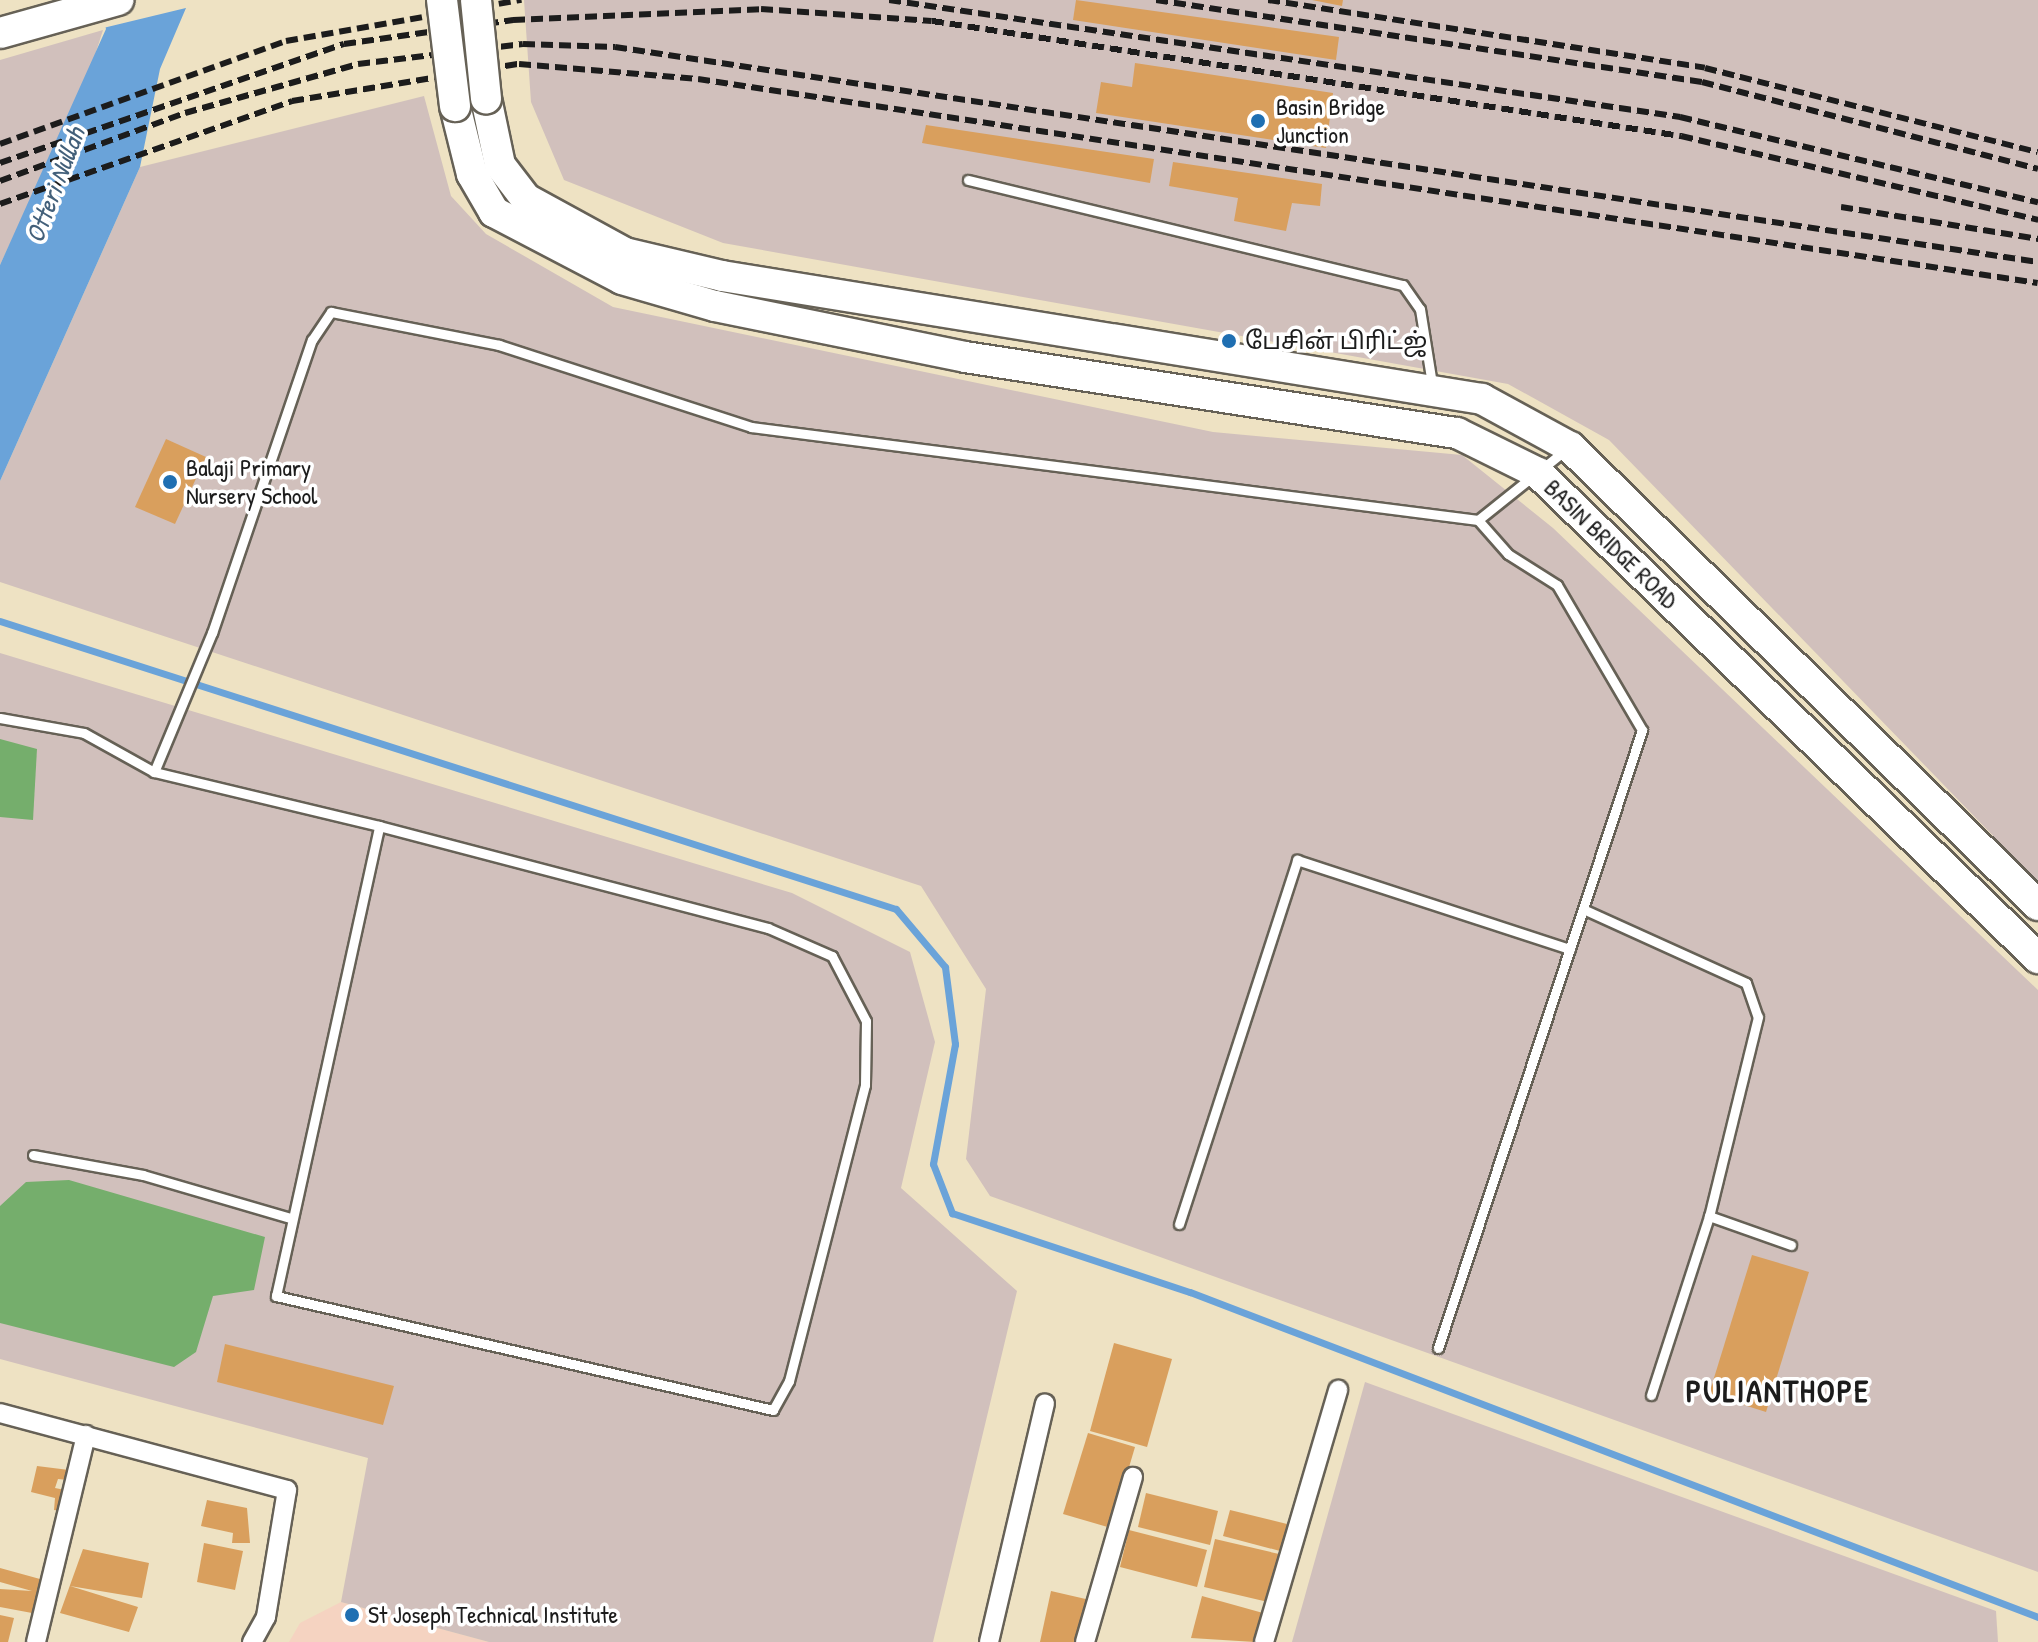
<!DOCTYPE html>
<html>
<head>
<meta charset="utf-8">
<style>
	body { margin:0 }
	#map { position:relative; width:2038px; height:1642px; overflow:hidden; background:#eee2c3; font-family:"Patrick Hand","Noto Sans Tamil",sans-serif }
	div>[style] { position:absolute }
	.built>* { inset:0; background:#f5d3c1 }
	.industrial>* { inset:0; background:#d1c0bc }
	.forest>* { inset:0; background:#75ae6c }
	.water>* { inset:0; background:#6aa3d9 }
	.pier>* { inset:0; background:#eee2c3 }
	.stream>* { height:7px; margin:-3.5px; padding:0 3.5px; transform-origin:3.5px; border-radius:3.5px; background:#6aa3d9 }
	.building>* { inset:0; background:#d99f5d }
	.roads { filter:drop-shadow(2px 0 #666156) drop-shadow(-2px 0 #666156) drop-shadow(0 2px #666156) drop-shadow(0 -2px #666156) }
	.lane>* { height:9px; margin:-4.5px; padding:0 4.5px; transform-origin:4.5px; border-radius:4.5px; background:#fff }
	.street>* { height:18px; margin:-9px; padding:0 9px; transform-origin:9px; border-radius:9px; background:#fff }
	.primary>* { height:30px; margin:-15px; padding:0 15px; transform-origin:15px; border-radius:15px; background:#fff }
	.rail>* { height:6px; margin-top:-3px; transform-origin:0; background:repeating-linear-gradient(90deg,#1c1c1c 0 12px,transparent 0 18px) }
	.bridges { filter:drop-shadow(2px 0 #666156) drop-shadow(-2px 0 #666156) drop-shadow(0 2px #666156) drop-shadow(0 -2px #666156) }
	.primary-bridge>* { height:30px; margin:-15px; padding:0 15px; transform-origin:15px; border-radius:15px; background:#fff }
	.dots>* { width:22px; height:22px; translate:-50% -50%; box-sizing:border-box; border:4px solid #fff; border-radius:50% }
	span { translate:-50% -50%; white-space:nowrap; text-align:center; line-height:1.15; -webkit-text-stroke:7px #fff; paint-order:stroke }
	.poi-label { font-size:24px; color:#1c1c1c }
	.left { translate:0 -50%; text-align:left }
	.street-label { font-size:24px; color:#1c1c1c }
	.water-label { font-size:26px; color:#43607a; font-style:italic }
	.district-label { font-size:32px; color:#1c1c1c; font-weight:700; letter-spacing:2px }
</style>
</head>
<body>
<div id="map">
	<div class="built">
		<i style="clip-path:polygon(341px 1602px,489px 1642px,289px 1642px,300px 1623px)"></i>
	</div>
	<div class="industrial">
		<i style="clip-path:polygon(524px 0,2038px 0,2038px 882px,1609px 440px,1508px 384px,723px 243px,564px 180px,531px 102px)"></i>
		<i style="clip-path:polygon(103px 30px,88px 77px,0 265px,0 60px)"></i>
		<i style="clip-path:polygon(424px 96px,451px 196px,486px 234px,613px 307px,1213px 432px,1462px 455px,1553px 528px,2038px 990px,2038px 1572px,990px 1196px,966px 1159px,986px 989px,921px 886px,0 582px,0 481px,140px 167px)"></i>
		<i style="clip-path:polygon(0 653px,792px 893px,910px 952px,935px 1042px,901px 1188px,1017px 1291px,933px 1642px,489px 1642px,341px 1602px,368px 1458px,0 1359px)"></i>
		<i style="clip-path:polygon(1365px 1382px,1996px 1611px,1998px 1642px,1292px 1642px)"></i>
	</div>
	<div class="forest">
		<i style="clip-path:polygon(0 739px,37px 749px,33px 820px,0 817px)"></i>
		<i style="clip-path:polygon(69px 1180px,265px 1237px,254px 1290px,213px 1296px,196px 1352px,174px 1367px,0 1323px,0 1206px,26px 1182px)"></i>
	</div>
	<div class="water">
		<i style="clip-path:polygon(98px 0,186px 8px,160px 69px,140px 167px,0 481px,0 265px,106px 29px)"></i>
	</div>
	<div class="pier">
		<i style="clip-path:polygon(94px 0,188px 0,190px 7px,99px 29px)"></i>
	</div>
	<div class="stream">
		<i style="left:0;top:621px;width:941px;rotate:17.82deg"></i>
		<i style="left:896px;top:909px;width:76px;rotate:49.8deg"></i>
		<i style="left:945px;top:967px;width:78px;rotate:82.6deg"></i>
		<i style="left:955px;top:1044px;width:122px;rotate:100.4deg"></i>
		<i style="left:933px;top:1164px;width:53px;rotate:68.8deg"></i>
		<i style="left:952px;top:1213px;width:251px;rotate:18.4deg"></i>
		<i style="left:1190px;top:1292px;width:908px;rotate:20.97deg"></i>
	</div>
	<div class="building">
		<i style="clip-path:polygon(1076px 0,1339px 37px,1336px 60px,1073px 20px)"></i>
		<i style="clip-path:polygon(1312px 0,1343px 0,1342px 6px)"></i>
		<i style="clip-path:polygon(1135px 63px,1333px 93px,1326px 148px,1096px 113px,1101px 82px,1132px 87px)"></i>
		<i style="clip-path:polygon(926px 125px,1154px 159px,1150px 183px,922px 143px)"></i>
		<i style="clip-path:polygon(1173px 162px,1322px 184px,1320px 206px,1292px 203px,1286px 231px,1234px 221px,1238px 198px,1169px 186px)"></i>
		<i style="clip-path:polygon(166px 439px,206px 457px,175px 524px,135px 507px)"></i>
		<i style="clip-path:polygon(1752px 1255px,1809px 1272px,1766px 1412px,1709px 1394px)"></i>
		<i style="clip-path:polygon(1114px 1343px,1172px 1359px,1147px 1447px,1090px 1431px)"></i>
		<i style="clip-path:polygon(225px 1344px,394px 1386px,383px 1425px,217px 1382px)"></i>
		<i style="clip-path:polygon(1088px 1433px,1135px 1447px,1111px 1528px,1063px 1514px)"></i>
		<i style="clip-path:polygon(37px 1466px,69px 1470px,68px 1480px,58px 1479px,55px 1488px,65px 1490px,60px 1511px,54px 1510px,55px 1498px,31px 1492px)"></i>
		<i style="clip-path:polygon(1146px 1493px,1218px 1511px,1210px 1545px,1138px 1527px)"></i>
		<i style="clip-path:polygon(207px 1500px,247px 1508px,250px 1543px,232px 1543px,233px 1533px,201px 1526px)"></i>
		<i style="clip-path:polygon(1230px 1510px,1287px 1524px,1280px 1551px,1223px 1536px)"></i>
		<i style="clip-path:polygon(1129px 1530px,1207px 1550px,1197px 1587px,1120px 1567px)"></i>
		<i style="clip-path:polygon(1215px 1539px,1279px 1554px,1268px 1602px,1204px 1587px)"></i>
		<i style="clip-path:polygon(204px 1543px,243px 1551px,235px 1590px,197px 1582px)"></i>
		<i style="clip-path:polygon(83px 1549px,149px 1563px,142px 1598px,70px 1586px,138px 1607px,129px 1632px,60px 1613px)"></i>
		<i style="clip-path:polygon(0 1568px,40px 1579px,32px 1613px,0 1607px,0 1589px,32px 1591px,0 1582px)"></i>
		<i style="clip-path:polygon(1051px 1591px,1090px 1600px,1081px 1642px,1040px 1642px)"></i>
		<i style="clip-path:polygon(1202px 1596px,1263px 1613px,1255px 1642px,1191px 1638px)"></i>
		<i style="clip-path:polygon(0 1615px,14px 1618px,8px 1642px,0 1642px)"></i>
	</div>
	<div class="roads">
		<div class="lane">
			<i style="left:968px;top:180px;width:447px;rotate:13.6deg"></i>
			<i style="left:1403px;top:285px;width:29px;rotate:55deg"></i>
			<i style="left:1420px;top:309px;width:76px;rotate:80.9deg"></i>
			<i style="left:0;top:718px;width:85px;rotate:10.1deg"></i>
			<i style="left:84px;top:733px;width:80px;rotate:29.1deg"></i>
			<i style="left:154px;top:772px;width:231px;rotate:13.5deg"></i>
			<i style="left:379px;top:826px;width:402px;rotate:14.7deg"></i>
			<i style="left:768px;top:928px;width:70px;rotate:23.6deg"></i>
			<i style="left:832px;top:956px;width:73px;rotate:62.4deg"></i>
			<i style="left:866px;top:1021px;width:64px;rotate:90.9deg"></i>
			<i style="left:865px;top:1085px;width:306px;rotate:104.4deg"></i>
			<i style="left:789px;top:1381px;width:33px;rotate:119deg"></i>
			<i style="left:773px;top:1410px;width:510px;rotate:-167.08deg"></i>
			<i style="left:276px;top:1296px;width:481px;rotate:-77.6deg"></i>
			<i style="left:154px;top:772px;width:151px;rotate:-67.4deg"></i>
			<i style="left:212px;top:633px;width:310px;rotate:-71.2deg"></i>
			<i style="left:312px;top:340px;width:34px;rotate:-56deg"></i>
			<i style="left:331px;top:312px;width:171px;rotate:11.1deg"></i>
			<i style="left:499px;top:345px;width:265px;rotate:18deg"></i>
			<i style="left:751px;top:427px;width:733px;rotate:7.29deg"></i>
			<i style="left:1478px;top:520px;width:110px;rotate:-38.7deg"></i>
			<i style="left:1583px;top:909px;width:179px;rotate:24.4deg"></i>
			<i style="left:1746px;top:983px;width:36px;rotate:71deg"></i>
			<i style="left:1758px;top:1017px;width:205px;rotate:103.8deg"></i>
			<i style="left:33px;top:1155px;width:112px;rotate:10.3deg"></i>
			<i style="left:143px;top:1175px;width:153px;rotate:16.3deg"></i>
			<i style="left:1179px;top:1224px;width:383px;rotate:-72deg"></i>
			<i style="left:1297px;top:860px;width:287px;rotate:18.1deg"></i>
			<i style="left:1438px;top:1348px;width:651px;rotate:-71.73deg"></i>
			<i style="left:1642px;top:730px;width:168px;rotate:-120.4deg"></i>
			<i style="left:1557px;top:585px;width:58px;rotate:-147.7deg"></i>
			<i style="left:1508px;top:554px;width:45px;rotate:-131.4deg"></i>
			<i style="left:1651px;top:1395px;width:188px;rotate:-72deg"></i>
			<i style="left:1709px;top:1216px;width:87px;rotate:19.5deg"></i>
		</div>
		<div class="street">
			<i style="left:0;top:1413px;width:297px;rotate:15deg"></i>
			<i style="left:287px;top:1490px;width:129px;rotate:99.4deg"></i>
			<i style="left:266px;top:1617px;width:29px;rotate:119deg"></i>
			<i style="left:36px;top:1642px;width:213px;rotate:-76.4deg"></i>
			<i style="left:989px;top:1642px;width:245px;rotate:-76.8deg"></i>
			<i style="left:1085px;top:1642px;width:172px;rotate:-73.8deg"></i>
			<i style="left:1264px;top:1642px;width:263px;rotate:-73.6deg"></i>
		</div>
		<div class="primary">
			<i style="left:0;top:33px;width:123px;rotate:-15.6deg"></i>
			<i style="left:486px;top:98px;width:68px;rotate:78.2deg"></i>
			<i style="left:500px;top:165px;width:43px;rotate:52.6deg"></i>
			<i style="left:526px;top:199px;width:113px;rotate:28.6deg"></i>
			<i style="left:625px;top:253px;width:100px;rotate:13.3deg"></i>
			<i style="left:722px;top:276px;width:770px;rotate:9.19deg"></i>
			<i style="left:1482px;top:399px;width:100px;rotate:28.6deg"></i>
			<i style="left:1570px;top:447px;width:655px;rotate:44.38deg"></i>
			<i style="left:455px;top:106px;width:70px;rotate:76deg"></i>
			<i style="left:472px;top:174px;width:44px;rotate:59.9deg"></i>
			<i style="left:494px;top:212px;width:144px;rotate:27.6deg"></i>
			<i style="left:622px;top:279px;width:97px;rotate:16.2deg"></i>
			<i style="left:715px;top:306px;width:255px;rotate:11.5deg"></i>
			<i style="left:965px;top:357px;width:498px;rotate:8.8deg"></i>
			<i style="left:1457px;top:433px;width:90px;rotate:26.3deg"></i>
			<i style="left:1538px;top:473px;width:697px;rotate:44.13deg"></i>
		</div>
	</div>
	<div class="rail">
		<i style="left:889px;top:0;width:800px;rotate:8.41deg"></i>
		<i style="left:1680px;top:117px;width:368px;rotate:13.4deg"></i>
		<i style="left:1156px;top:0;width:552px;rotate:8.54deg"></i>
		<i style="left:1702px;top:82px;width:347px;rotate:14.5deg"></i>
		<i style="left:1268px;top:0;width:442px;rotate:8.8deg"></i>
		<i style="left:1705px;top:68px;width:343px;rotate:14.2deg"></i>
		<i style="left:0;top:144px;width:304px;rotate:-19.8deg"></i>
		<i style="left:286px;top:41px;width:239px;rotate:-9.9deg"></i>
		<i style="left:0;top:163px;width:364px;rotate:-19.1deg"></i>
		<i style="left:344px;top:44px;width:171px;rotate:-8.1deg"></i>
		<i style="left:513px;top:20px;width:248px;rotate:-2.5deg"></i>
		<i style="left:761px;top:9px;width:171px;rotate:4deg"></i>
		<i style="left:932px;top:21px;width:758px;rotate:8.73deg"></i>
		<i style="left:1681px;top:136px;width:367px;rotate:13.2deg"></i>
		<i style="left:0;top:181px;width:197px;rotate:-20.2deg"></i>
		<i style="left:185px;top:113px;width:180px;rotate:-15.8deg"></i>
		<i style="left:358px;top:64px;width:166px;rotate:-6.9deg"></i>
		<i style="left:523px;top:44px;width:92px;rotate:1.9deg"></i>
		<i style="left:615px;top:47px;width:1439px;rotate:8.59deg"></i>
		<i style="left:0;top:204px;width:310px;rotate:-19.4deg"></i>
		<i style="left:292px;top:101px;width:230px;rotate:-9.3deg"></i>
		<i style="left:519px;top:64px;width:180px;rotate:4.8deg"></i>
		<i style="left:698px;top:79px;width:1355px;rotate:8.66deg"></i>
		<i style="left:1841px;top:207px;width:200px;rotate:9.2deg"></i>
	</div>
	<div class="bridges">
		<div class="primary-bridge">
			<i style="left:442px;top:0;width:107px;rotate:83deg"></i>
			<i style="left:476px;top:0;width:99px;rotate:84.2deg"></i>
		</div>
	</div>
	<div class="dots">
		<i style="left:1258px;top:121px;background:#1f6fb2"></i>
		<i style="left:1229px;top:341px;background:#1f6fb2"></i>
		<i style="left:170px;top:482px;background:#1f6fb2"></i>
		<i style="left:352px;top:1615px;background:#1f6fb2"></i>
	</div>
	<div class="poi-label">
		<span class="left" style="left:1276px;top:121px">Basin Bridge<br>Junction</span>
		<span class="left" style="left:1245px;top:341px">பேசின் பிரிட்ஜ்</span>
		<span class="left" style="left:186px;top:482px">Balaji Primary<br>Nursery School</span>
		<span class="left" style="left:368px;top:1615px">St Joseph Technical Institute</span>
	</div>
	<div class="street-label">
		<span style="left:1611px;top:544px;rotate:44deg">BASIN BRIDGE ROAD</span>
	</div>
	<div class="water-label">
		<span style="left:55px;top:185px;rotate:-69deg">Otteri Nullah</span>
	</div>
	<div class="district-label">
		<span style="left:1778px;top:1391px">PULIANTHOPE</span>
	</div>
</div>
</body>
</html>
